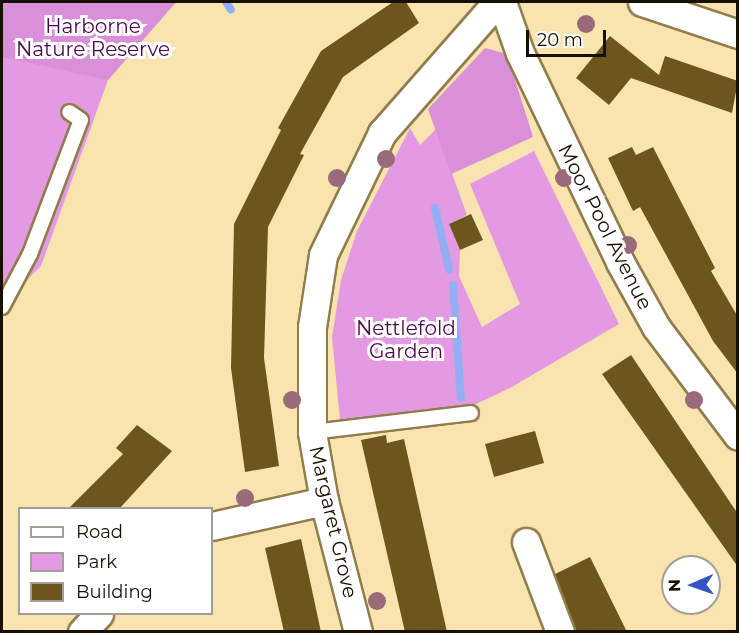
<!DOCTYPE html>
<html>
<head>
<meta charset="utf-8">
<style>
	body { margin:0 }
	#map { position:relative; width:739px; height:633px; overflow:hidden; background:#f9e3af; font-family:Montserrat,sans-serif }
	div>[style] { position:absolute }
	.green>* { inset:0; background:#e39ae2 }
	.forest>* { inset:0; background:#da8fd9 }
	.stream>* { height:8px; margin:-4px; padding:0 4px; transform-origin:4px; border-radius:4px; background:#92aef4 }
	.building>* { inset:0; background:#6c561d }
	.roads { filter:drop-shadow(2px 0 #917d4c) drop-shadow(-2px 0 #917d4c) drop-shadow(0 2px #917d4c) drop-shadow(0 -2px #917d4c) }
	.service>* { height:14px; margin:-7px; padding:0 7px; transform-origin:7px; border-radius:7px; background:#fff }
	.minor>* { height:27px; margin:-13.5px; padding:0 13.5px; transform-origin:13.5px; border-radius:13.5px; background:#fff }
	.trees>* { width:18px; height:18px; margin:-9px; border-radius:50%; background:#9a6a7a }
	span { translate:-50% -50%; white-space:nowrap; text-align:center; line-height:1.15; -webkit-text-stroke:6px #fff; paint-order:stroke }
	.park-label { font-size:20px; color:#4d074e }
	.street-label { font-size:20px; color:#171000 }
	.frame { position:absolute; inset:0; border:3px solid #171000; pointer-events:none }
	.legend { position:absolute; left:18px; top:507px; width:195px; height:108px; box-sizing:border-box; background:#fff; border:2px solid #a29f99; margin:0; padding:8px 10px; list-style:none; font-size:18px; color:#171000 }
	.legend li { display:flex; align-items:center; gap:12px; height:30px }
	.legend b { width:30px; border:2px solid #a29f99 }
	.north { position:absolute; left:661px; top:555px; width:60px; height:60px; box-sizing:border-box; background:#fff; border:2px solid #a29f99; border-radius:50%; rotate:268deg; font-size:16px; font-weight:700; line-height:24px; text-align:center; color:#171000 }
	.north::after { content:''; display:block; margin:auto; width:21px; height:27px; background:#3554c5; clip-path:polygon(50% 0,100% 100%,50% 72%,0 100%) }
	.scale { position:absolute; left:526px; top:30px; width:80px; height:27px; box-sizing:border-box; border:3px solid #171000; border-top:0; padding-left:8px; font-size:18px; line-height:21px; white-space:nowrap; color:#171000; -webkit-text-stroke:4px #fff; paint-order:stroke }
</style>
</head>
<body>
<div id="map">
	<div class="green">
		<i style="clip-path:polygon(2px 2px,176px 2px,108px 80px,41px 266px,2px 304px)"></i>
		<i style="clip-path:polygon(410px 128px,420px 145px,436px 129px,467px 215px,449px 224px,460px 250px,459px 276px,482px 327px,520px 304px,470px 184px,534px 151px,619px 324px,510px 388px,461px 411px,340px 420px,332px 337px,341px 280px,357px 231px)"></i>
	</div>
	<div class="forest">
		<i style="clip-path:polygon(2px 2px,176px 2px,108px 80px,2px 57px)"></i>
		<i style="clip-path:polygon(485px 48px,507px 54px,533px 137px,451px 174px,428px 109px)"></i>
	</div>
	<div class="stream">
		<i style="left:226px;top:2px;width:9px;rotate:58deg"></i>
		<i style="left:435px;top:208px;width:63px;rotate:77.1deg"></i>
		<i style="left:453px;top:285px;width:113px;rotate:86deg"></i>
	</div>
	<div class="building">
		<i style="clip-path:polygon(393px 2px,406px 2px,419px 23px,343px 77px,300px 154px,304px 155px,268px 227px,264px 358px,279px 466px,245px 472px,231px 368px,234px 224px,281px 130px,278px 128px,321px 51px)"></i>
		<i style="clip-path:polygon(610px 36px,659px 75px,665px 56px,738px 81px,732px 113px,631px 78px,609px 105px,576px 78px)"></i>
		<i style="clip-path:polygon(632px 147px,636px 155px,653px 147px,715px 268px,711px 271px,738px 317px,738px 374px,713px 341px,640px 207px,633px 211px,608px 158px)"></i>
		<i style="clip-path:polygon(471px 214px,483px 240px,460px 250px,449px 224px)"></i>
		<i style="clip-path:polygon(631px 355px,738px 514px,738px 567px,602px 374px)"></i>
		<i style="clip-path:polygon(137px 425px,172px 451px,120px 508px,69px 508px,123px 454px,116px 448px)"></i>
		<i style="clip-path:polygon(535px 431px,544px 463px,494px 477px,485px 444px)"></i>
		<i style="clip-path:polygon(386px 435px,387px 443px,404px 439px,447px 632px,405px 632px,361px 440px)"></i>
		<i style="clip-path:polygon(301px 539px,321px 632px,284px 632px,265px 548px)"></i>
		<i style="clip-path:polygon(590px 557px,627px 632px,576px 632px,555px 574px)"></i>
	</div>
	<div class="roads">
		<div class="service">
			<i style="left:2px;top:307px;width:60px;rotate:-62.2deg"></i>
			<i style="left:30px;top:254px;width:143px;rotate:-69.2deg"></i>
			<i style="left:81px;top:120px;width:14px;rotate:-146deg"></i>
			<i style="left:312px;top:432px;width:160px;rotate:-6.8deg"></i>
		</div>
		<div class="minor">
			<i style="left:502px;top:2px;width:54px;rotate:70.6deg"></i>
			<i style="left:520px;top:53px;width:232px;rotate:64.4deg"></i>
			<i style="left:620px;top:262px;width:74px;rotate:61deg"></i>
			<i style="left:656px;top:327px;width:136px;rotate:53deg"></i>
			<i style="left:642px;top:2px;width:101px;rotate:18.4deg"></i>
			<i style="left:212px;top:526px;width:115px;rotate:-12.6deg"></i>
			<i style="left:526px;top:542px;width:96px;rotate:69.3deg"></i>
			<i style="left:82px;top:632px;width:25px;rotate:-47deg"></i>
			<i style="left:358px;top:632px;width:135px;rotate:-104.5deg"></i>
			<i style="left:324px;top:501px;width:70px;rotate:-99.9deg"></i>
			<i style="left:312px;top:432px;width:105px;rotate:-90deg"></i>
			<i style="left:312px;top:327px;width:73px;rotate:-81.3deg"></i>
			<i style="left:323px;top:255px;width:136px;rotate:-64.2deg"></i>
			<i style="left:382px;top:133px;width:174px;rotate:-48.7deg"></i>
		</div>
	</div>
	<div class="trees">
		<i style="left:586px;top:24px"></i>
		<i style="left:386px;top:159px"></i>
		<i style="left:337px;top:178px"></i>
		<i style="left:564px;top:178px"></i>
		<i style="left:628px;top:245px"></i>
		<i style="left:292px;top:400px"></i>
		<i style="left:694px;top:400px"></i>
		<i style="left:245px;top:498px"></i>
		<i style="left:377px;top:601px"></i>
	</div>
	<div class="park-label">
		<span style="left:93px;top:38px">Harborne<br>Nature Reserve</span>
		<span style="left:406px;top:340px">Nettlefold<br>Garden</span>
	</div>
	<div class="street-label">
		<span style="left:605px;top:227px;rotate:63deg">Moor Pool Avenue</span>
		<span style="left:333px;top:522px;rotate:77deg">Margaret Grove</span>
	</div>
	<div class="frame"></div>
	<ul class="legend">
	<li><b style="height:8px;background:#fff"></b>Road</li>
	<li><b style="height:16px;background:#e39ae2"></b>Park</li>
	<li><b style="height:16px;background:#6c561d"></b>Building</li>
	</ul>
	<div class="north">N</div>
	<div class="scale">20 m</div>
</div>
</body>
</html>
